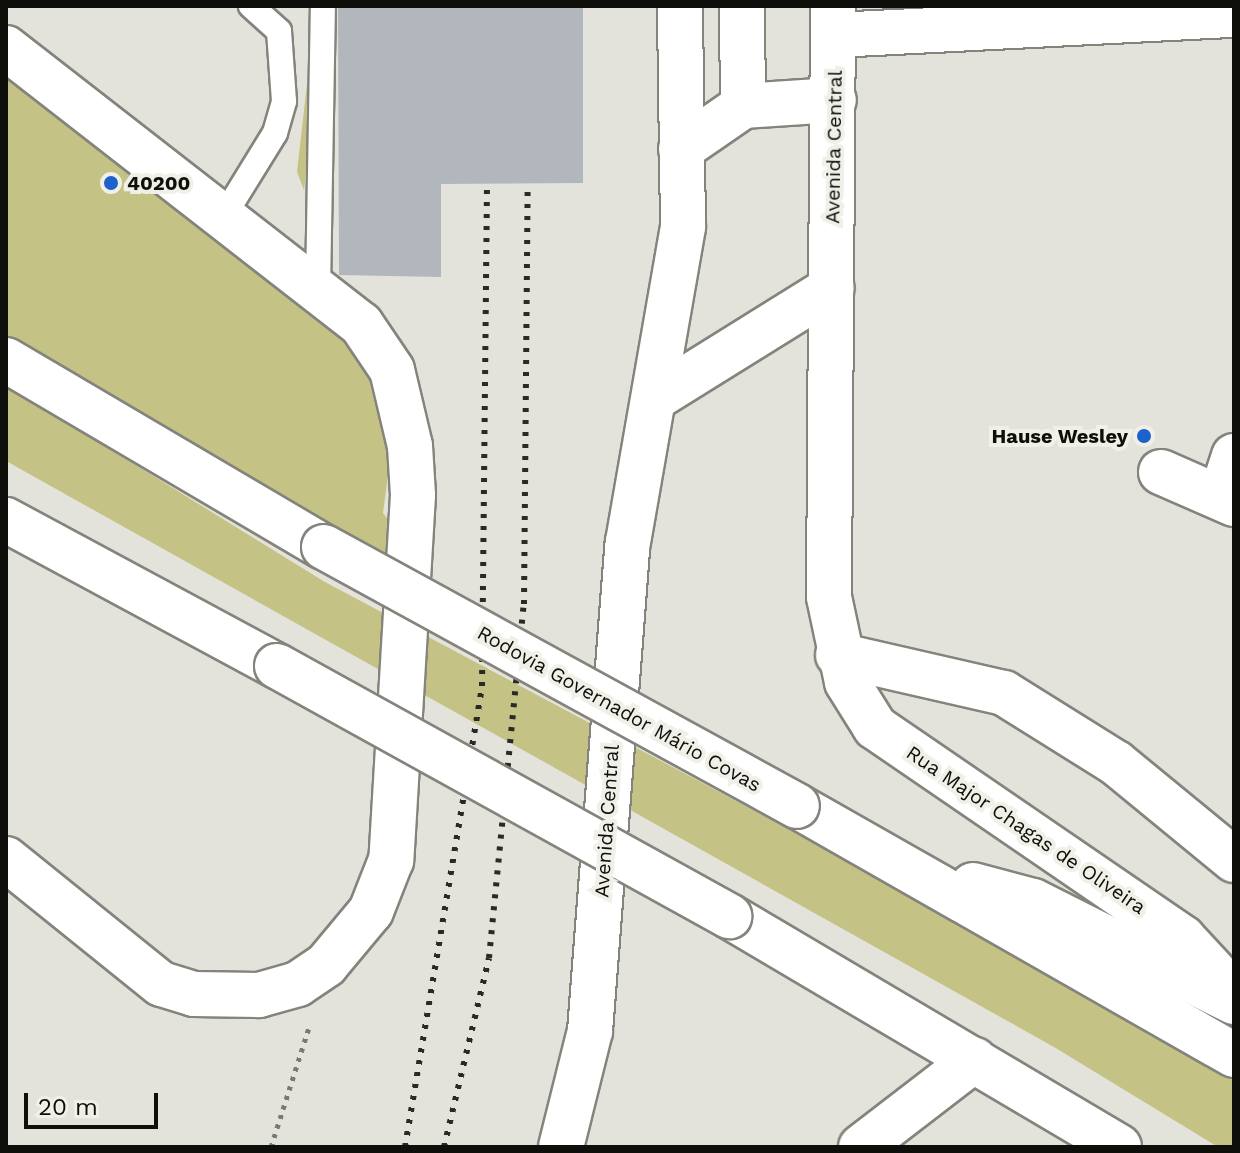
<!DOCTYPE html>
<html>
<head>
<meta charset="utf-8">
<style>
	body { margin:0 }
	#map { position:relative; width:1240px; height:1153px; overflow:hidden; background:#e3e3db; font-family:"Work Sans",sans-serif }
	div>[style] { position:absolute }
	.green>* { inset:0; background:#c5c285 }
	.building>* { inset:0; background:#b2b6bd }
	.path>* { height:5px; margin-top:-2.5px; transform-origin:0; background:repeating-linear-gradient(90deg,#7a7a74 0 4px,transparent 0 10px) }
	.roads { filter:drop-shadow(2px 0 #84847d) drop-shadow(-2px 0 #84847d) drop-shadow(0 2px #84847d) drop-shadow(0 -2px #84847d) }
	.service>* { height:24px; margin:-12px; padding:0 12px; transform-origin:12px; border-radius:12px; background:#fff }
	.minor>* { height:44px; margin:-22px; padding:0 22px; transform-origin:22px; border-radius:22px; background:#fff }
	.tertiary>* { height:44px; margin:-22px; padding:0 22px; transform-origin:22px; border-radius:22px; background:#fff }
	.trunk>* { height:44px; margin:-22px; padding:0 22px; transform-origin:22px; border-radius:22px; background:#fff }
	.rail>* { height:6px; margin-top:-3px; transform-origin:0; background:repeating-linear-gradient(90deg,#292926 0 4px,transparent 0 12px) }
	.bridges { filter:drop-shadow(2px 0 #84847d) drop-shadow(-2px 0 #84847d) drop-shadow(0 2px #84847d) drop-shadow(0 -2px #84847d) }
	.trunk-bridge>* { height:44px; margin:-22px; padding:0 22px; transform-origin:22px; border-radius:22px; background:#fff }
	.dots>* { width:22px; height:22px; translate:-50% -50%; box-sizing:border-box; border:4px solid #f0f0e8; border-radius:50% }
	span { translate:-50% -50%; white-space:nowrap; text-align:center; line-height:1.15; -webkit-text-stroke:8px #f0f0e8; paint-order:stroke }
	.street-label { font-size:20px; color:#0e0e0b }
	.poi-label { font-size:20px; color:#0e0e0b; font-weight:700 }
	.left { translate:0 -50%; text-align:left }
	.right { translate:-100% -50%; text-align:right }
	.frame { position:absolute; inset:0; border:8px solid #0e0e0b; pointer-events:none }
	.scale { position:absolute; left:24px; top:1093px; width:134px; height:36px; box-sizing:border-box; border:4px solid #0e0e0b; border-top:0; padding-left:10px; font-size:24px; line-height:28px; white-space:nowrap; color:#0e0e0b; -webkit-text-stroke:6px #f0f0e8; paint-order:stroke }
</style>
</head>
<body>
<div id="map">
	<div class="green">
		<i style="clip-path:polygon(6px 72px,339px 323px,365px 362px,390px 461px,383px 513px,407px 545px,406px 571px,6px 360px)"></i>
		<i style="clip-path:polygon(307px 84px,313px 108px,304px 190px,297px 172px)"></i>
		<i style="clip-path:polygon(6px 385px,325px 582px,1063px 975px,1234px 1076px,1234px 1147px,1218px 1147px,1054px 1047px,6px 461px)"></i>
	</div>
	<div class="building">
		<i style="clip-path:polygon(338px 6px,583px 6px,583px 183px,441px 184px,441px 277px,339px 275px)"></i>
	</div>
	<div class="path">
		<i style="left:271px;top:1147px;width:126px;rotate:-72.4deg"></i>
	</div>
	<div class="roads">
		<div class="service">
			<i style="left:225px;top:214px;width:95px;rotate:-58.3deg"></i>
			<i style="left:275px;top:133px;width:33px;rotate:-74deg"></i>
			<i style="left:284px;top:101px;width:70px;rotate:-94.1deg"></i>
			<i style="left:279px;top:31px;width:38px;rotate:-138deg"></i>
			<i style="left:318px;top:288px;width:282px;rotate:-89deg"></i>
		</div>
		<div class="minor">
			<i style="left:833px;top:6px;width:591px;rotate:90.39deg"></i>
			<i style="left:829px;top:597px;width:87px;rotate:78deg"></i>
			<i style="left:847px;top:682px;width:53px;rotate:58.1deg"></i>
			<i style="left:875px;top:727px;width:373px;rotate:34.4deg"></i>
			<i style="left:1183px;top:938px;width:75px;rotate:47.2deg"></i>
			<i style="left:835px;top:35px;width:400px;rotate:-2.9deg"></i>
			<i style="left:743px;top:106px;width:91px;rotate:-3.8deg"></i>
			<i style="left:681px;top:149px;width:75px;rotate:-34.7deg"></i>
			<i style="left:743px;top:106px;width:100px;rotate:-90.6deg"></i>
			<i style="left:655px;top:398px;width:208px;rotate:-31.9deg"></i>
			<i style="left:1161px;top:472px;width:80px;rotate:23.7deg"></i>
			<i style="left:1221px;top:496px;width:42px;rotate:-72deg"></i>
			<i style="left:838px;top:655px;width:170px;rotate:12.9deg"></i>
			<i style="left:1004px;top:693px;width:132px;rotate:32deg"></i>
			<i style="left:1116px;top:763px;width:153px;rotate:39.4deg"></i>
			<i style="left:561px;top:1147px;width:120px;rotate:-76deg"></i>
			<i style="left:590px;top:1031px;width:490px;rotate:-85.6deg"></i>
			<i style="left:628px;top:542px;width:320px;rotate:-80.1deg"></i>
			<i style="left:683px;top:227px;width:221px;rotate:-90.8deg"></i>
			<i style="left:861px;top:1147px;width:143px;rotate:-37.6deg"></i>
		</div>
		<div class="tertiary">
			<i style="left:6px;top:48px;width:450px;rotate:37.9deg"></i>
			<i style="left:361px;top:324px;width:55px;rotate:56deg"></i>
			<i style="left:392px;top:370px;width:78px;rotate:76.7deg"></i>
			<i style="left:410px;top:446px;width:49px;rotate:86.5deg"></i>
			<i style="left:413px;top:495px;width:366px;rotate:93.4deg"></i>
			<i style="left:391px;top:860px;width:55px;rotate:111.4deg"></i>
			<i style="left:371px;top:911px;width:70px;rotate:129.8deg"></i>
			<i style="left:326px;top:965px;width:34px;rotate:146deg"></i>
			<i style="left:298px;top:984px;width:41px;rotate:164.2deg"></i>
			<i style="left:259px;top:995px;width:65px;rotate:-179.1deg"></i>
			<i style="left:194px;top:994px;width:34px;rotate:-163deg"></i>
			<i style="left:161px;top:984px;width:199px;rotate:-141.1deg"></i>
		</div>
		<div class="trunk">
			<i style="left:6px;top:360px;width:369px;rotate:30.5deg"></i>
			<i style="left:6px;top:520px;width:308px;rotate:28.3deg"></i>
			<i style="left:797px;top:806px;width:503px;rotate:29.67deg"></i>
			<i style="left:973px;top:885px;width:62px;rotate:14.9deg"></i>
			<i style="left:1033px;top:901px;width:225px;rotate:26.7deg"></i>
			<i style="left:729px;top:916px;width:453px;rotate:30.6deg"></i>
		</div>
	</div>
	<div class="rail">
		<i style="left:405px;top:1147px;width:467px;rotate:-80.5deg"></i>
		<i style="left:482px;top:686px;width:503px;rotate:-89.43deg"></i>
		<i style="left:444px;top:1147px;width:194px;rotate:-76.6deg"></i>
		<i style="left:489px;top:958px;width:356px;rotate:-84.4deg"></i>
		<i style="left:524px;top:604px;width:420px;rotate:-89.5deg"></i>
	</div>
	<div class="bridges">
		<div class="trunk-bridge">
			<i style="left:324px;top:547px;width:539px;rotate:28.7deg"></i>
			<i style="left:277px;top:666px;width:517px;rotate:28.95deg"></i>
		</div>
	</div>
	<div class="dots">
		<i style="left:111px;top:183px;background:#1c61cc"></i>
		<i style="left:1144px;top:436px;background:#1c61cc"></i>
	</div>
	<div class="street-label">
		<span style="left:834px;top:147px;rotate:-89deg">Avenida Central</span>
		<span style="left:619px;top:709px;rotate:29deg">Rodovia Governador Mário Covas</span>
		<span style="left:607px;top:821px;rotate:-86deg">Avenida Central</span>
		<span style="left:1026px;top:830px;rotate:34deg">Rua Major Chagas de Oliveira</span>
	</div>
	<div class="poi-label">
		<span class="left" style="left:127px;top:183px">40200</span>
		<span class="right" style="left:1128px;top:436px">Hause Wesley</span>
	</div>
	<div class="frame"></div>
	<div class="scale">20 m</div>
</div>
</body>
</html>
